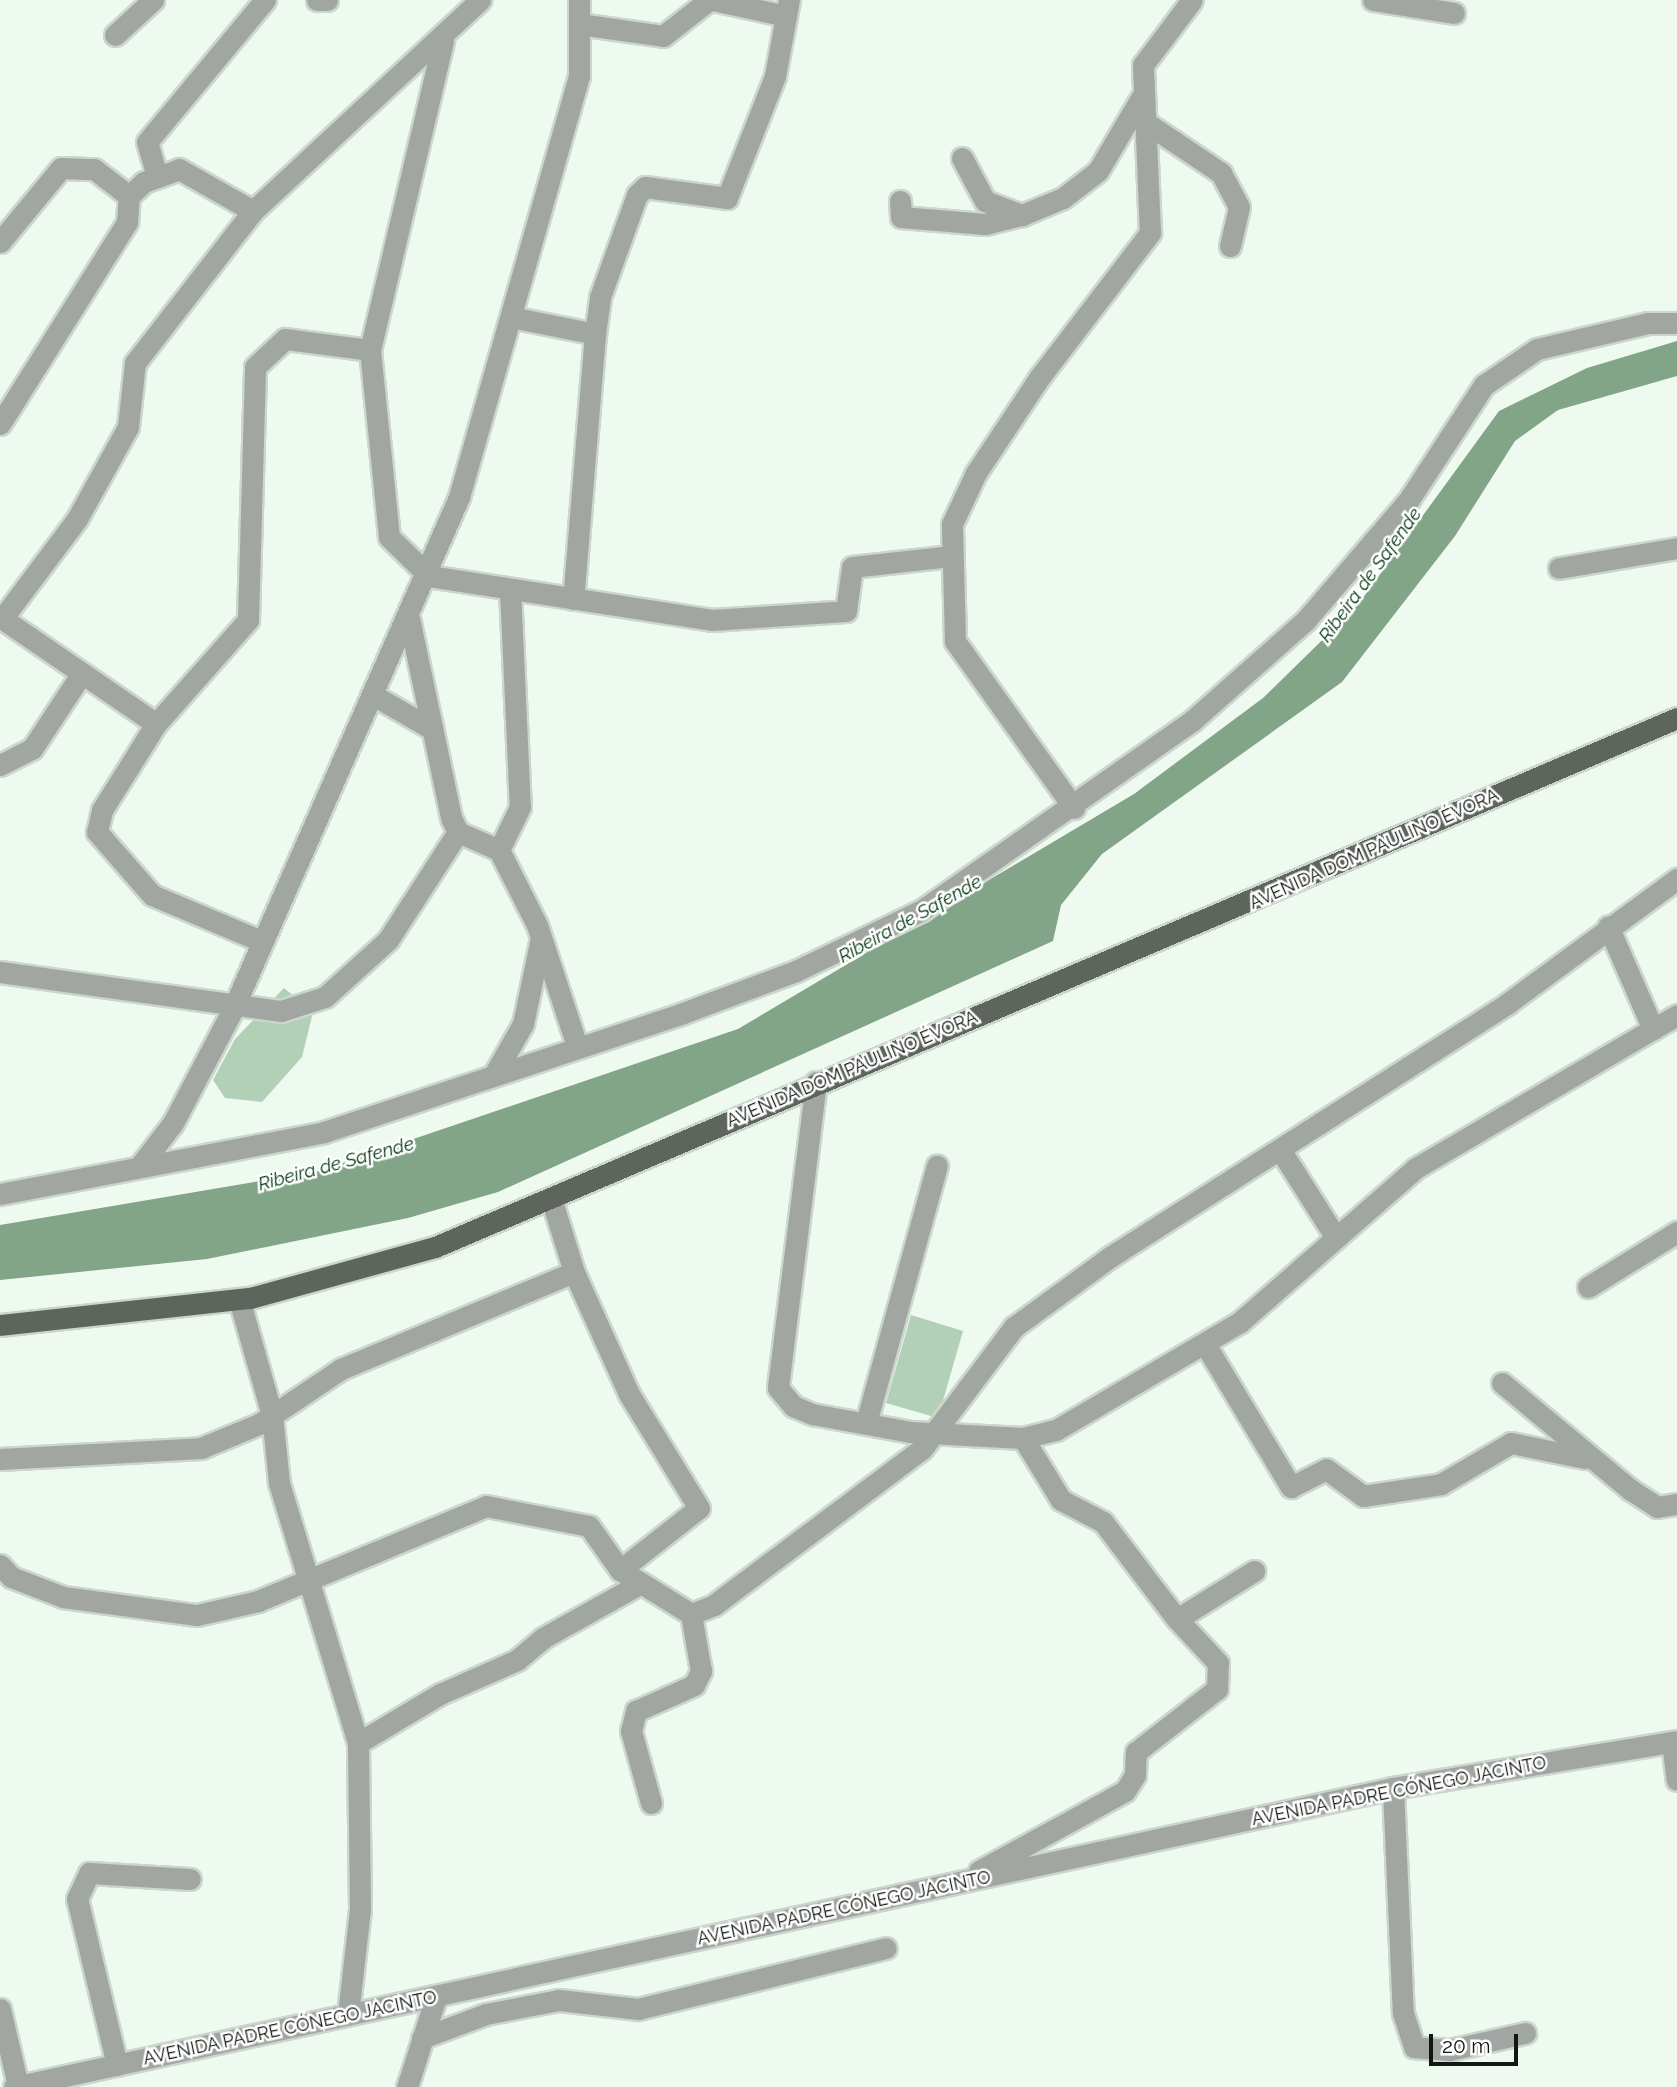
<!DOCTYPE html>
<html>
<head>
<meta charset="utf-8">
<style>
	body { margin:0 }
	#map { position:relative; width:1677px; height:2087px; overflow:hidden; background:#eefaf0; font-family:Raleway,sans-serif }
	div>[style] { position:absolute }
	.green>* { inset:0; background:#b2d0b6 }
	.water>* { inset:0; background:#82a487 }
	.roads { filter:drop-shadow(2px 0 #cbd6cd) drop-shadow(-2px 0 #cbd6cd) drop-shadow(0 2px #cbd6cd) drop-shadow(0 -2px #cbd6cd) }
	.minor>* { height:21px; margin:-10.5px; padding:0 10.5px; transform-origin:10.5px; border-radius:10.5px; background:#a2a6a2 }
	.major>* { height:21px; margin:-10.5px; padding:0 10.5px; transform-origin:10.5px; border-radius:10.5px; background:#5d655d }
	span { translate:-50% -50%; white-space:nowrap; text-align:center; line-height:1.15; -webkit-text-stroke:5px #fff; paint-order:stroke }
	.street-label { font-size:18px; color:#131713 }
	.water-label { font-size:19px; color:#003710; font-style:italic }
	.scale { position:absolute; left:1429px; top:2034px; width:89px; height:32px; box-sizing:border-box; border:4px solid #131713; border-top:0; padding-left:9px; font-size:21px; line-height:24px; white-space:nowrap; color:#131713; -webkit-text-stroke:5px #fff; paint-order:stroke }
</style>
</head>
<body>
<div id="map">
	<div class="green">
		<i style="clip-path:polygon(284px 988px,313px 1012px,302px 1057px,262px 1102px,225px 1098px,213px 1080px,235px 1039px)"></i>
		<i style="clip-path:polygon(911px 1315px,963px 1331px,938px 1418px,886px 1403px)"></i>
	</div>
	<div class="water">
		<i style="clip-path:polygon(1677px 341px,1677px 376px,1558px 410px,1515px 441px,1455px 536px,1342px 682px,1102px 854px,1061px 905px,1053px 941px,498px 1192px,408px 1218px,207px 1259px,0 1280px,0 1225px,319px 1171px,738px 1029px,1134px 794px,1263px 698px,1357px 606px,1499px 411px,1587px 368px)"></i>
	</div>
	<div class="roads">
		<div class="minor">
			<i style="left:317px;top:0;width:10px"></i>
			<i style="left:713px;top:0;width:75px;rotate:12.4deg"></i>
			<i style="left:1373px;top:0;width:82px;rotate:9.1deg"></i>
			<i style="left:579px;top:24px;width:85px;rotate:8.1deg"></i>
			<i style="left:663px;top:36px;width:58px;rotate:-38deg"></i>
			<i style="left:115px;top:35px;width:52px;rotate:-42.6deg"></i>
			<i style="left:1145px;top:122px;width:92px;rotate:33.9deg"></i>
			<i style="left:1221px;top:173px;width:38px;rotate:62deg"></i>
			<i style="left:1239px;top:207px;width:40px;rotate:103deg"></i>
			<i style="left:962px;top:158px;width:49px;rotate:61.9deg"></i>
			<i style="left:985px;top:201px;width:40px;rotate:21deg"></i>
			<i style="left:1022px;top:215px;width:44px;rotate:-22.5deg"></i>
			<i style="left:1063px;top:198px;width:44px;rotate:-37.6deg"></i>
			<i style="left:1098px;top:171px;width:85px;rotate:-59.5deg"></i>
			<i style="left:156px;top:173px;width:32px;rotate:-106deg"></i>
			<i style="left:147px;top:142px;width:185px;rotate:-50.3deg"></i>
			<i style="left:900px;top:201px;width:16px;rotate:86deg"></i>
			<i style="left:901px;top:217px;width:84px;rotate:4.8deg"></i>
			<i style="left:985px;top:224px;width:38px;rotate:-14deg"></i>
			<i style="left:0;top:242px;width:96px;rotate:-50.5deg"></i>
			<i style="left:61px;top:168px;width:33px;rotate:2deg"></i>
			<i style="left:94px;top:169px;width:44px;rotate:37.6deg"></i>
			<i style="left:511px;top:317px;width:86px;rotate:11.4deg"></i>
			<i style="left:595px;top:334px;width:266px;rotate:94.7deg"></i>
			<i style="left:595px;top:334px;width:37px;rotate:-82deg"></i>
			<i style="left:600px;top:297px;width:109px;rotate:-70.1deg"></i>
			<i style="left:637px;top:195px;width:11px;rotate:-45deg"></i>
			<i style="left:645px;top:187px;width:83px;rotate:7.6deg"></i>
			<i style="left:727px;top:198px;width:131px;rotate:-68.5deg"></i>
			<i style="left:775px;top:76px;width:77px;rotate:-79.6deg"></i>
			<i style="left:370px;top:350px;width:188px;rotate:84.2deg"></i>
			<i style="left:389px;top:537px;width:56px;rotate:44.3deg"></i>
			<i style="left:429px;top:576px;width:286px;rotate:8.8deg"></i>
			<i style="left:712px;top:620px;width:134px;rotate:-3.8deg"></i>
			<i style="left:846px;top:611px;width:44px;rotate:-82.2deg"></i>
			<i style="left:852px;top:567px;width:100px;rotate:-6.3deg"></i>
			<i style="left:0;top:424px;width:239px;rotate:-57.8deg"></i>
			<i style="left:127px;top:222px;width:26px;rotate:-86deg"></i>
			<i style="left:129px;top:196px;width:21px;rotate:-43deg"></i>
			<i style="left:144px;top:182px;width:37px;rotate:-20deg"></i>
			<i style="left:179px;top:169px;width:85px;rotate:29.6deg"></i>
			<i style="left:253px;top:211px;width:310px;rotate:-42.9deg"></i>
			<i style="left:1559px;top:568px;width:120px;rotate:-9.6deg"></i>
			<i style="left:510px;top:589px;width:218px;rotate:87.4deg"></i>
			<i style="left:520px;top:807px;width:48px;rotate:116deg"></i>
			<i style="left:499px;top:850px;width:84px;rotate:63.1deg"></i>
			<i style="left:537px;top:925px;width:127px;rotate:71.7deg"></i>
			<i style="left:0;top:617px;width:189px;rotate:34.4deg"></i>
			<i style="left:409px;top:618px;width:204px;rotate:78.1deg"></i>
			<i style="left:451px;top:818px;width:16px;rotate:63deg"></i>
			<i style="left:458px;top:832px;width:45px;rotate:23.7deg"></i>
			<i style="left:2px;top:619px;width:125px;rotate:-53.1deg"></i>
			<i style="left:77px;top:519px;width:105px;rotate:-61deg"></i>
			<i style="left:128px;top:427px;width:64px;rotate:-83.8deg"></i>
			<i style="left:135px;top:363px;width:192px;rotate:-52.2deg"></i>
			<i style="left:373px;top:695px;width:68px;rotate:30deg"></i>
			<i style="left:0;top:765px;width:36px;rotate:-27deg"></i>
			<i style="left:32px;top:749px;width:91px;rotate:-56.7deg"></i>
			<i style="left:1074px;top:808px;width:205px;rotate:-125.5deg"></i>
			<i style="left:955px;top:641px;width:117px;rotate:-91.5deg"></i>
			<i style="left:952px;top:524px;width:56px;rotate:-64.8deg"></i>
			<i style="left:976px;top:473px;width:114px;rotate:-56.4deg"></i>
			<i style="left:1039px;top:378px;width:183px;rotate:-52.6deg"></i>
			<i style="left:1150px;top:233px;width:168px;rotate:-92.4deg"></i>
			<i style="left:1143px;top:65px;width:81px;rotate:-53deg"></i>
			<i style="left:261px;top:941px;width:118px;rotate:-157.1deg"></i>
			<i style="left:152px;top:895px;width:84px;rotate:-131.1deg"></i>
			<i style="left:97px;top:832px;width:23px;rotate:-77deg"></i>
			<i style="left:102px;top:810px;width:102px;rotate:-57.9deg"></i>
			<i style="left:156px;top:724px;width:139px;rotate:-48.5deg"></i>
			<i style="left:248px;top:620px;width:253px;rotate:-88.4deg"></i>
			<i style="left:255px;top:367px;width:41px;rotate:-43deg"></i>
			<i style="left:285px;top:339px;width:86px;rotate:7.4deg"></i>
			<i style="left:370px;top:350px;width:318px;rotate:-76.7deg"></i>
			<i style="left:0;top:972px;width:284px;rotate:7.9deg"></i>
			<i style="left:281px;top:1011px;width:46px;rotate:-17.7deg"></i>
			<i style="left:325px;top:997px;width:85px;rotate:-42.1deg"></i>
			<i style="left:388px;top:940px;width:129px;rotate:-57.1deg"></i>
			<i style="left:1653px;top:1029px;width:28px;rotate:-30deg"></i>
			<i style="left:495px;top:1073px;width:56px;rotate:-60.3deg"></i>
			<i style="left:523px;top:1024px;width:88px;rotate:-78.2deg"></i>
			<i style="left:816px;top:1082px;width:308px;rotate:97.1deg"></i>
			<i style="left:778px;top:1388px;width:23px;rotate:50deg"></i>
			<i style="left:793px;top:1406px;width:21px;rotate:23deg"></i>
			<i style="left:812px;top:1414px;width:101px;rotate:10.3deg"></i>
			<i style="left:911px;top:1432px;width:112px;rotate:3.1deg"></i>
			<i style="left:1023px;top:1438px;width:34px;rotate:-14deg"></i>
			<i style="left:1056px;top:1430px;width:213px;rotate:-30.4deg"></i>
			<i style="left:1240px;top:1322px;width:234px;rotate:-41.2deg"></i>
			<i style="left:1416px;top:1168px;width:275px;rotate:-30.4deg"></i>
			<i style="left:1653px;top:1029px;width:112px;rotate:-113.6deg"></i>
			<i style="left:1281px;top:1151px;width:101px;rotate:57.6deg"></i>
			<i style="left:140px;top:1166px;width:54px;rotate:-52.5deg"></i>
			<i style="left:173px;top:1123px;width:129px;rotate:-62.2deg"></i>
			<i style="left:233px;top:1009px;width:560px;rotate:-66.18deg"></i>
			<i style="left:459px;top:497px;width:438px;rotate:-74.1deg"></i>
			<i style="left:579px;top:76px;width:76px;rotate:-90deg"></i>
			<i style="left:0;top:1194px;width:330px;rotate:-10.8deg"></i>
			<i style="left:324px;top:1132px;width:378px;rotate:-18.3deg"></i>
			<i style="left:683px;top:1013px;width:121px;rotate:-20.4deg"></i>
			<i style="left:796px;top:971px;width:140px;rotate:-25.8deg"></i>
			<i style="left:922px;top:910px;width:330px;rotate:-35deg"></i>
			<i style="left:1192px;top:721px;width:151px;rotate:-41.5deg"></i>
			<i style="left:1305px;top:621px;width:158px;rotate:-49.4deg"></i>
			<i style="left:1408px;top:501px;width:139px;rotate:-56.8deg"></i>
			<i style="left:1484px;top:385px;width:64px;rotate:-34.2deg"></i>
			<i style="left:1537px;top:349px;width:114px;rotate:-13.2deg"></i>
			<i style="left:1648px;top:323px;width:29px"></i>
			<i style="left:1588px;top:1287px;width:105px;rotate:-31.7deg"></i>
			<i style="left:239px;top:1299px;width:121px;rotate:74.1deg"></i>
			<i style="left:272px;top:1415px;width:68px;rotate:84.1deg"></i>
			<i style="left:279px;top:1483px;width:272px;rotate:73.1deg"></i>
			<i style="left:358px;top:1743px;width:166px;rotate:89.3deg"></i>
			<i style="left:360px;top:1909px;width:106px;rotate:96.5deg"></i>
			<i style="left:1205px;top:1344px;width:167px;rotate:59deg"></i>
			<i style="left:1291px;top:1487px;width:39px;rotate:-27deg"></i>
			<i style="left:1326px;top:1469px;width:46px;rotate:36.1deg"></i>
			<i style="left:1363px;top:1496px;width:79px;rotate:-8.7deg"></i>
			<i style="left:1441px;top:1484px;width:81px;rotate:-30.4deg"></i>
			<i style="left:1511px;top:1443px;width:75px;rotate:11.6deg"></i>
			<i style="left:1502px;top:1383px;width:168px;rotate:39.7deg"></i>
			<i style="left:1631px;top:1490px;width:31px;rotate:33deg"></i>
			<i style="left:1657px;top:1507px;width:20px;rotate:-9deg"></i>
			<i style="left:866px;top:1423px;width:267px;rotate:-74.6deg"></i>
			<i style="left:1023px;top:1438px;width:73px;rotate:58.5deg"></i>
			<i style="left:1061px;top:1500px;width:47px;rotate:27.6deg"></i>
			<i style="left:1103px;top:1522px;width:122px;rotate:52.7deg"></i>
			<i style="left:1177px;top:1619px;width:91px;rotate:-31.9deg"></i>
			<i style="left:0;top:1459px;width:201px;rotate:-3.1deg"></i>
			<i style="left:201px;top:1448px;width:63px;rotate:-22.5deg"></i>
			<i style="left:259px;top:1424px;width:99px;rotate:-33.9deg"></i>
			<i style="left:341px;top:1369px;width:252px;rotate:-22.6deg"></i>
			<i style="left:0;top:1565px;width:16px;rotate:47deg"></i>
			<i style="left:11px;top:1577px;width:56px;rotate:21deg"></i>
			<i style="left:63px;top:1597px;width:135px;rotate:7.7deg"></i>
			<i style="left:197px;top:1615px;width:63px;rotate:-12.9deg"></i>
			<i style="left:258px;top:1601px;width:247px;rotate:-22.6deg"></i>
			<i style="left:486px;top:1506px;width:105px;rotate:11deg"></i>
			<i style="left:589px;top:1526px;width:54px;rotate:54.8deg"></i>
			<i style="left:620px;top:1570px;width:100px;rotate:-38.1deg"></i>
			<i style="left:699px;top:1508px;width:134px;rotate:-121.6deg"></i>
			<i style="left:629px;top:1394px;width:134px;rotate:-114.3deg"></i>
			<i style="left:574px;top:1272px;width:77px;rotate:-107.3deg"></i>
			<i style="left:620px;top:1570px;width:84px;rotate:31.8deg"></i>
			<i style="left:691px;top:1614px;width:25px;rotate:-21deg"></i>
			<i style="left:714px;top:1605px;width:260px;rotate:-36.9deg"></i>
			<i style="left:922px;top:1449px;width:153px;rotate:-53deg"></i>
			<i style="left:1014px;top:1327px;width:119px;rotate:-36.1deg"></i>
			<i style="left:1110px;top:1257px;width:472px;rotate:-32.5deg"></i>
			<i style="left:1508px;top:1003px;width:210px;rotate:-36.3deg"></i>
			<i style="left:1672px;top:1742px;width:38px;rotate:83deg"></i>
			<i style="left:358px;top:1743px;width:96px;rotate:-30.9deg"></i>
			<i style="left:440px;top:1694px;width:84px;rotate:-23.8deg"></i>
			<i style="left:517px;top:1660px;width:34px;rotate:-40deg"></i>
			<i style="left:543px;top:1638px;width:112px;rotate:-29.3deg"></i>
			<i style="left:1393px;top:1788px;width:225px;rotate:87.5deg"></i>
			<i style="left:1403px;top:2013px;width:36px;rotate:72deg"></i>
			<i style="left:1414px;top:2047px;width:36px;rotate:5deg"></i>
			<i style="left:1450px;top:2050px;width:77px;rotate:-12.8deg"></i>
			<i style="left:651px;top:1803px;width:75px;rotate:-105.5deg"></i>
			<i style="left:631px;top:1731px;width:21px;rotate:-76deg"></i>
			<i style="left:636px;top:1711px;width:64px;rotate:-24.1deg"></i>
			<i style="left:694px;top:1685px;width:16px;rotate:-63deg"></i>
			<i style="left:701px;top:1671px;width:58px;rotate:-100deg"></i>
			<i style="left:979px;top:1871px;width:166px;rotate:-28.7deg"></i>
			<i style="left:1125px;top:1791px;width:19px;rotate:-58deg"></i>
			<i style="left:1135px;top:1775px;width:23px;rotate:-88deg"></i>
			<i style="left:1136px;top:1752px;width:103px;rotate:-37.9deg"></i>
			<i style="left:1217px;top:1689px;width:26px;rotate:-88deg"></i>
			<i style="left:1218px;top:1663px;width:60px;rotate:-133deg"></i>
			<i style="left:0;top:2009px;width:79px;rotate:76.8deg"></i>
			<i style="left:422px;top:2038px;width:68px;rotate:-20.6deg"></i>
			<i style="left:486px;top:2014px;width:74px;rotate:-10.9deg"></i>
			<i style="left:559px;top:2000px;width:80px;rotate:6.5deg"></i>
			<i style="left:638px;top:2009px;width:255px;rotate:-13.8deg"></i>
			<i style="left:117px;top:2065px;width:171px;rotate:-103.5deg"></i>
			<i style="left:77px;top:1899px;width:29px;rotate:-65deg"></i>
			<i style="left:89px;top:1873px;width:101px;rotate:3.4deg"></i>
			<i style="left:14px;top:2087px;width:1411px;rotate:-12.23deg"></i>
			<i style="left:1393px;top:1788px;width:288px;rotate:-9.4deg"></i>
			<i style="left:407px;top:2087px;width:95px;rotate:-72.1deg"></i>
		</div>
		<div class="major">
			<i style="left:0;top:1325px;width:251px;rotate:-6.2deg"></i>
			<i style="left:250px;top:1298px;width:192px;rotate:-15.4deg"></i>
			<i style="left:435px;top:1247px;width:1350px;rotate:-23.07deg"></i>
		</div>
	</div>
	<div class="street-label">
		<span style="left:1374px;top:849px;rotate:-24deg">AVENIDA DOM PAULINO ÉVORA</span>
		<span style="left:852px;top:1069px;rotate:-23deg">AVENIDA DOM PAULINO ÉVORA</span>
		<span style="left:1399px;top:1791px;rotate:-11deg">AVENIDA PADRE CÓNEGO JACINTO</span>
		<span style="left:844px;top:1908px;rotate:-12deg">AVENIDA PADRE CÓNEGO JACINTO</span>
		<span style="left:290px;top:2028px;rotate:-12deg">AVENIDA PADRE CÓNEGO JACINTO</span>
	</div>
	<div class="water-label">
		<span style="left:1370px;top:575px;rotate:-54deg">Ribeira de Safende</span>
		<span style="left:910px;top:919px;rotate:-29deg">Ribeira de Safende</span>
		<span style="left:336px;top:1164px;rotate:-15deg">Ribeira de Safende</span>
	</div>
	<div class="scale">20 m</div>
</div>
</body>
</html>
